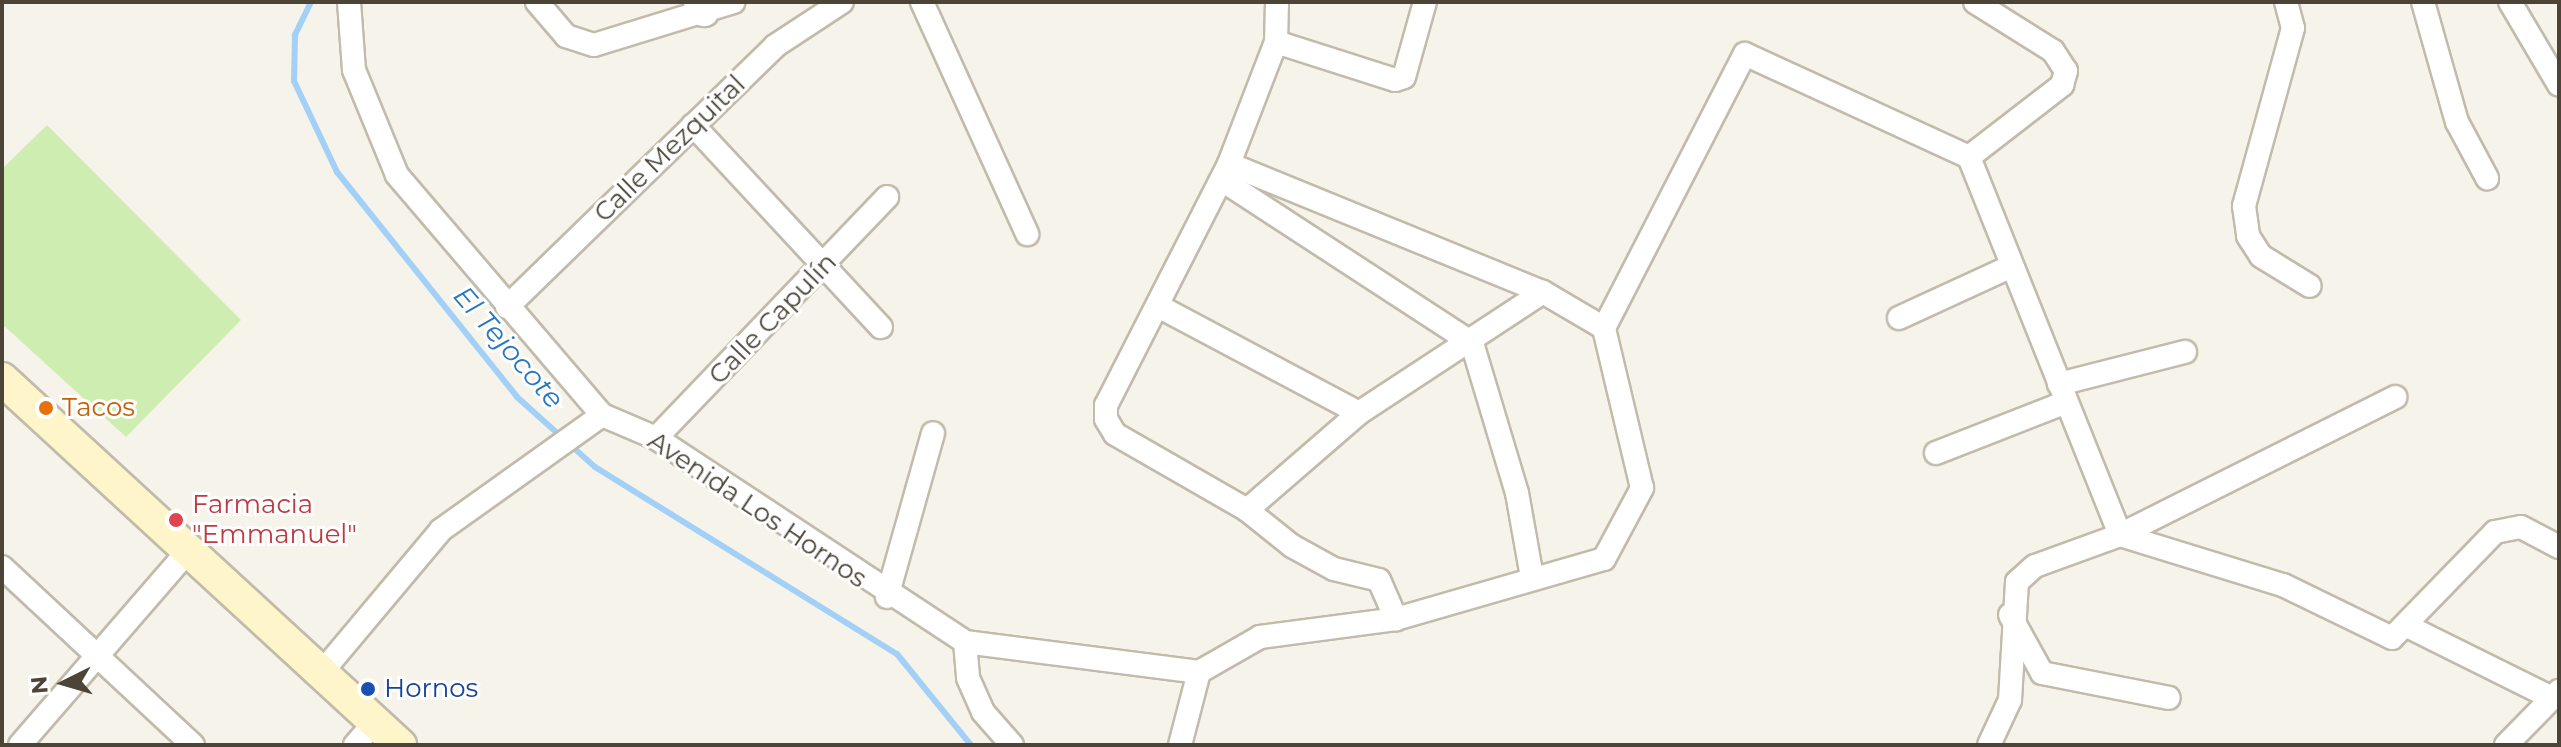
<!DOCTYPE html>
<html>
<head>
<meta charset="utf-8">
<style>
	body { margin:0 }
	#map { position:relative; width:2561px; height:747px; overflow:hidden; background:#f6f3ea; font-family:Montserrat,sans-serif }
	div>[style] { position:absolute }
	.green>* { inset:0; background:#ceedb0 }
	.stream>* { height:6px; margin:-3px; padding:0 3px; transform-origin:3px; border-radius:3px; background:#a3d0f6 }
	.roads { filter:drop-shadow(2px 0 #c2bbab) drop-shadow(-2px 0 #c2bbab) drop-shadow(0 2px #c2bbab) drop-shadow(0 -2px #c2bbab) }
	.minor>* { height:22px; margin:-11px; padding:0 11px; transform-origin:11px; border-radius:11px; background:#fff }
	.tertiary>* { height:28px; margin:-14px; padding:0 14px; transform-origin:14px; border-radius:14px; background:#fff }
	.secondary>* { height:32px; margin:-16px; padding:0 16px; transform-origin:16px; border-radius:16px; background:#fff5cb }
	.dots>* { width:22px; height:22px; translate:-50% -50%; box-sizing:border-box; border:4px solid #fff; border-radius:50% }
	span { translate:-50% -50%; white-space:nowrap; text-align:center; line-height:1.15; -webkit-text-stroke:6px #fff; paint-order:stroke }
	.street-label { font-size:26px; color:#4b4437 }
	.food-label { font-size:26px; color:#c56008 }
	.left { translate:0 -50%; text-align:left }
	.health-label { font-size:26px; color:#be3a42 }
	.transit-label { font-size:26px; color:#164399 }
	.water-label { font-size:28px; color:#2778c0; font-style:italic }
	.frame { position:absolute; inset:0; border:4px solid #4b4437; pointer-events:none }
	.north { position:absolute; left:24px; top:643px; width:80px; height:80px; -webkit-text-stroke:6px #fff; paint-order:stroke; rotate:265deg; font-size:22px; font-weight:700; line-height:32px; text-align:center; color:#4b4437 }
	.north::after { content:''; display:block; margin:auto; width:28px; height:36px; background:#4b4437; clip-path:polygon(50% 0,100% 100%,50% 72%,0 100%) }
</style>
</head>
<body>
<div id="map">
	<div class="green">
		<i style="clip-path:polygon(47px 125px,241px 320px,126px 437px,2px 324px,2px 169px)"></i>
	</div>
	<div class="stream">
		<i style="left:311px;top:2px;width:37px;rotate:116deg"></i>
		<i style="left:295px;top:35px;width:46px;rotate:91.2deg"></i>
		<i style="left:294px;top:81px;width:101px;rotate:64.7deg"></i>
		<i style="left:337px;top:172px;width:288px;rotate:51.3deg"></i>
		<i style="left:517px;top:397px;width:105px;rotate:41.9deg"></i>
		<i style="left:595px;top:467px;width:355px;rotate:31.8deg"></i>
		<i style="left:897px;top:654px;width:117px;rotate:50.9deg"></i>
	</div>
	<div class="roads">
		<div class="minor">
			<i style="left:349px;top:2px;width:68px;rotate:85.8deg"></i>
			<i style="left:354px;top:70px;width:113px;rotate:67.7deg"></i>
			<i style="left:397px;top:175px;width:316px;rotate:49.5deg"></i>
			<i style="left:602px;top:415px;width:59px;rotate:23.1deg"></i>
			<i style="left:656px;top:438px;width:370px;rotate:33.4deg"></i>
			<i style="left:965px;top:642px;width:236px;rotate:7.3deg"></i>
			<i style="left:1199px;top:672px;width:70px;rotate:-29.8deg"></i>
			<i style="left:1260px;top:637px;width:137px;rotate:-7.5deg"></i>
			<i style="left:1396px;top:619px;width:216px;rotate:-16.1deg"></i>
			<i style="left:1604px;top:559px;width:81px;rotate:-61.8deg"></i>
			<i style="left:1642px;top:488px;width:164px;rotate:-103.4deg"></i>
			<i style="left:1604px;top:328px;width:308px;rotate:-62.8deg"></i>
			<i style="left:1745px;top:54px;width:247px;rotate:24.7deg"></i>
			<i style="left:1969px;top:157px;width:407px;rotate:68.2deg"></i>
			<i style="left:537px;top:2px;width:45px;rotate:49.5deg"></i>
			<i style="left:566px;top:36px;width:29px;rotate:18deg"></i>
			<i style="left:594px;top:45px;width:146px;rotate:-17.1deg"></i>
			<i style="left:922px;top:2px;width:255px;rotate:65.6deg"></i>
			<i style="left:1277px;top:2px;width:40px;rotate:91.4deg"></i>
			<i style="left:1276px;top:42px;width:131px;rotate:111.1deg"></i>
			<i style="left:1229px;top:164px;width:271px;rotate:117deg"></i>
			<i style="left:1106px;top:405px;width:14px;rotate:90deg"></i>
			<i style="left:1106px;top:419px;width:17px;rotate:59deg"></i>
			<i style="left:1115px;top:434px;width:152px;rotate:29.9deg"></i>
			<i style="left:1247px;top:510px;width:58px;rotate:38.7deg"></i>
			<i style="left:1292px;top:546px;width:48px;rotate:28.7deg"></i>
			<i style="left:1334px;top:569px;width:46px;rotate:13.7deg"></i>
			<i style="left:1379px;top:580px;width:43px;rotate:66.4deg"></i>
			<i style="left:2286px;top:2px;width:27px;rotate:75deg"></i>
			<i style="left:2293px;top:28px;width:185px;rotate:105.4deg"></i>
			<i style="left:2244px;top:206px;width:30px;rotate:82deg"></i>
			<i style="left:2248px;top:236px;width:24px;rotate:57deg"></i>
			<i style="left:2261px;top:256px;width:57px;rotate:31.5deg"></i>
			<i style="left:2423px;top:2px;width:125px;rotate:74.2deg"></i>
			<i style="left:2457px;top:122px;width:64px;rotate:61.8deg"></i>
			<i style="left:2510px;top:2px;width:96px;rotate:59.4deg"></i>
			<i style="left:1276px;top:42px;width:125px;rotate:17.7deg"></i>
			<i style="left:1395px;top:80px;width:9px;rotate:-18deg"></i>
			<i style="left:1404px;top:77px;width:78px;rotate:-74.4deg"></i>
			<i style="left:693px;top:125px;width:276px;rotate:47.1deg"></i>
			<i style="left:1969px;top:157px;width:118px;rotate:-37.7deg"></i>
			<i style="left:2062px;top:85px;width:15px;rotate:-74deg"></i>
			<i style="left:2066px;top:71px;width:24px;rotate:-123deg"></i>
			<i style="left:2053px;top:51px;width:92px;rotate:-147.9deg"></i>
			<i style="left:1229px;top:164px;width:339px;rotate:22.2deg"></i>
			<i style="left:1543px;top:292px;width:71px;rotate:30.5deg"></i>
			<i style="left:1222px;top:180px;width:298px;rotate:33.1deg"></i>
			<i style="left:1472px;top:343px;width:157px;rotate:73.3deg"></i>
			<i style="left:1517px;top:493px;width:85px;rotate:79.9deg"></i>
			<i style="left:507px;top:307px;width:374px;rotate:-44.2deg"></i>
			<i style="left:775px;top:46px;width:80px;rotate:-33.3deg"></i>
			<i style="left:1160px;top:307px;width:225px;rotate:28deg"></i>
			<i style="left:1899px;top:318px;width:124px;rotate:-24.7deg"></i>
			<i style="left:2059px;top:384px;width:130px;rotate:-14.3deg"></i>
			<i style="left:656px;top:438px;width:334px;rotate:-46.2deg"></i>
			<i style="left:1936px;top:453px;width:140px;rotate:-21.4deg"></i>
			<i style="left:1247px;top:510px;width:148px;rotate:-40.9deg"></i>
			<i style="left:1359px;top:413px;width:220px;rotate:-33.3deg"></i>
			<i style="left:2120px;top:535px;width:170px;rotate:17.1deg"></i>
			<i style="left:2283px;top:585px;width:121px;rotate:25.9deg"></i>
			<i style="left:2392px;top:638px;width:148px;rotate:-45.8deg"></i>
			<i style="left:2495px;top:532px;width:26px;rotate:-11deg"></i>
			<i style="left:2521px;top:527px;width:43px;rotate:27.8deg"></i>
			<i style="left:2px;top:567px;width:261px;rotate:43deg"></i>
			<i style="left:887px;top:597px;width:170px;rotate:-74.3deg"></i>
			<i style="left:2010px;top:615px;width:66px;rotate:61.1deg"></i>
			<i style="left:2042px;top:673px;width:129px;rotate:11.1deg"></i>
			<i style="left:2409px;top:627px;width:160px;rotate:26.4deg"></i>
			<i style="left:965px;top:642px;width:36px;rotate:85deg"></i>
			<i style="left:968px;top:678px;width:37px;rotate:66deg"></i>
			<i style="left:983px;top:712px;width:44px;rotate:48.7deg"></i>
			<i style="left:322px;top:672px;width:185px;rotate:-50deg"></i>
			<i style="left:441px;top:530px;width:198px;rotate:-35.5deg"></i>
			<i style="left:20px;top:745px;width:255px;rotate:-49.1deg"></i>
			<i style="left:355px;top:745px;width:30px;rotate:-49deg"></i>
			<i style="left:1180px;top:745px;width:75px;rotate:-75.4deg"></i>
			<i style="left:1989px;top:745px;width:50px;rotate:-65deg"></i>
			<i style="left:2010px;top:700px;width:118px;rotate:-86.6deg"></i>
			<i style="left:2017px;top:582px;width:24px;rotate:-42deg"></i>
			<i style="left:2035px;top:566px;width:90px;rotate:-20deg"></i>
			<i style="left:2120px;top:535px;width:308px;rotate:-26.6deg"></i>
			<i style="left:2506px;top:745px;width:76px;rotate:-45.5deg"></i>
		</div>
		<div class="tertiary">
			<i style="left:698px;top:2px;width:12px;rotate:59deg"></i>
		</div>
		<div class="secondary">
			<i style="left:2px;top:379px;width:541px;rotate:42.6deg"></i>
		</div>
	</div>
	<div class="dots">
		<i style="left:46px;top:408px;background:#e8710a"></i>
		<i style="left:176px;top:520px;background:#e0444e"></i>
		<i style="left:368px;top:689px;background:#1a4fb4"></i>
	</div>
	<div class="street-label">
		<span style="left:670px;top:149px;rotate:-44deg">Calle Mezquital</span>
		<span style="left:773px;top:319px;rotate:-46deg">Calle Capulín</span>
		<span style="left:757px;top:510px;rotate:34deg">Avenida Los Hornos</span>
	</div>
	<div class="food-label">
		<span class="left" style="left:62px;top:408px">Tacos</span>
	</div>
	<div class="health-label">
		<span class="left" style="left:192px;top:520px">Farmacia<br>"Emmanuel"</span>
	</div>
	<div class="transit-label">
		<span class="left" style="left:384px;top:689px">Hornos</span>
	</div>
	<div class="water-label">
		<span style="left:509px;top:347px;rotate:49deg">El Tejocote</span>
	</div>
	<div class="frame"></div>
	<div class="north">N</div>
</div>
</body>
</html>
